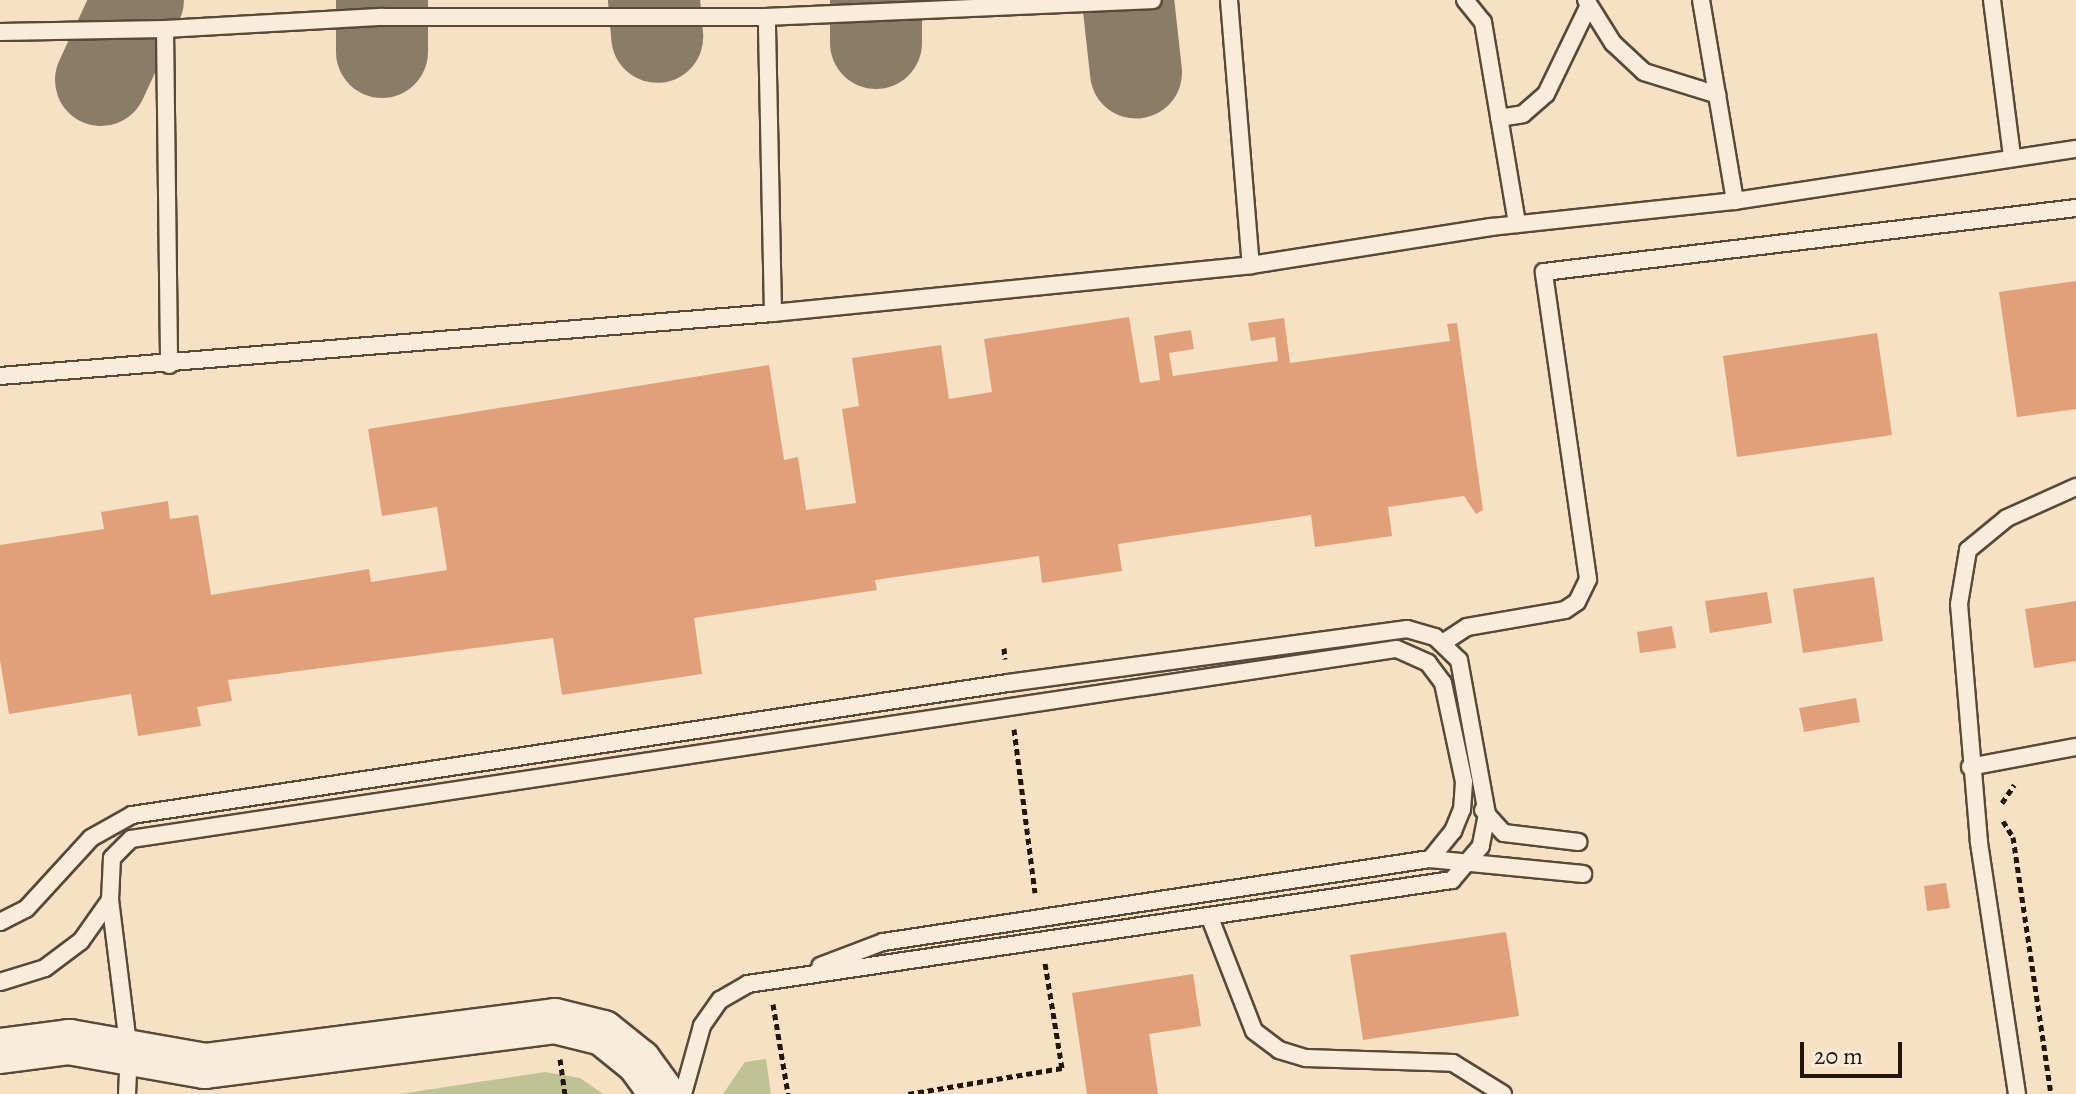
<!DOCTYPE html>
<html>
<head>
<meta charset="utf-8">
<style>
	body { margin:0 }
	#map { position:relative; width:2076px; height:1094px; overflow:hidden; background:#f6e1c5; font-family:Alegreya,serif }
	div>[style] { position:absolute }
	.green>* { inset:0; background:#bec294 }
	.taxiway>* { height:92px; margin:-46px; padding:0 46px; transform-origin:46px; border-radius:46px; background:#8c7c67 }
	.building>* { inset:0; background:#dfa07a }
	.path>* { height:5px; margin-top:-2.5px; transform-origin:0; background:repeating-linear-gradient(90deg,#231609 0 6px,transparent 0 10px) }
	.roads { filter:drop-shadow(2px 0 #584938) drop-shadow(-2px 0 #584938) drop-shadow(0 2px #584938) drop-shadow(0 -2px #584938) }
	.service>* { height:16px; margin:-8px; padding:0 8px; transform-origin:8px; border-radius:8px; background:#f9ecd9 }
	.secondary>* { height:44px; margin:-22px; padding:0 22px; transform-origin:22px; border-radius:22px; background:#f9ecd9 }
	span { translate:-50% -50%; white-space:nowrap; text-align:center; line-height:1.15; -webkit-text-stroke:6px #f9ecd9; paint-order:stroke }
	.scale { position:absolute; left:1800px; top:1042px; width:102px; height:36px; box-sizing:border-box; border:4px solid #231609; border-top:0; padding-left:10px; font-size:24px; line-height:28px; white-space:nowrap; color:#231609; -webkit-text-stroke:6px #f9ecd9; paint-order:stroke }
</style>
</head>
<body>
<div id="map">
	<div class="green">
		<i style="clip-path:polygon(766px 1059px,771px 1094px,723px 1094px,745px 1062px)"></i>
		<i style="clip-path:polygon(545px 1072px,580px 1078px,603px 1094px,400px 1094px)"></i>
	</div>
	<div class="taxiway">
		<i style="left:654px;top:0;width:37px;rotate:85deg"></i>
		<i style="left:876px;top:0;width:43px;rotate:90deg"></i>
		<i style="left:1128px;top:0;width:73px;rotate:83.7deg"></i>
		<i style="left:382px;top:52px;width:52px;rotate:-90deg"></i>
		<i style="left:101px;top:80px;width:88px;rotate:-65.2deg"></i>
	</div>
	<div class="building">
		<i style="clip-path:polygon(2076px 281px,2076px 409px,2017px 417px,1999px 292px)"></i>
		<i style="clip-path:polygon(1129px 317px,1140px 383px,1160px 380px,1154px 336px,1191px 330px,1194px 349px,1169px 353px,1173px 376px,1278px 361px,1275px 337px,1251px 341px,1248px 323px,1284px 318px,1290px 363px,1450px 341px,1447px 324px,1457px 323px,1483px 510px,1476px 514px,1464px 496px,1388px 507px,1392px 536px,1315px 547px,1311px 515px,1118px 544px,1122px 571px,1042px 583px,1039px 556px,875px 580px,877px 590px,694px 618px,702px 674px,562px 695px,553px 638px,228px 680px,232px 701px,197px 707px,201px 726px,138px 736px,131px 694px,9px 714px,0 660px,0 545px,104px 529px,101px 512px,168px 501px,170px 519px,198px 515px,211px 595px,369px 569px,371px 582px,447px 570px,437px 507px,382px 516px,368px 429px,769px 365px,784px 460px,798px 457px,806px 510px,856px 503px,842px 409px,859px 406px,852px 358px,941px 345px,949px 399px,992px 392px,984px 339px)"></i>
		<i style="clip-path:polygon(1877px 333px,1892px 435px,1737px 457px,1723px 356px)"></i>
		<i style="clip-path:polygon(1874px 577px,1883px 641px,1803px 653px,1793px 589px)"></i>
		<i style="clip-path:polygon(1767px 592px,1772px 623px,1710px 633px,1705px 601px)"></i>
		<i style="clip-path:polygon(2076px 601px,2076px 661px,2034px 668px,2025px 609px)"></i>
		<i style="clip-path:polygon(1672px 626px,1676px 648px,1640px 653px,1637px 632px)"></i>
		<i style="clip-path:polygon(1856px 698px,1860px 722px,1804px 732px,1799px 708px)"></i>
		<i style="clip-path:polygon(1946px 883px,1950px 908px,1927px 911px,1924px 886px)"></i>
		<i style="clip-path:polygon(1506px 932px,1519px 1016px,1363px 1040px,1350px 955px)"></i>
		<i style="clip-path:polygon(1193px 974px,1201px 1026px,1149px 1034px,1158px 1094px,1087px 1094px,1072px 993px)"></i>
	</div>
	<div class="path">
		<i style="left:1004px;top:648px;width:11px;rotate:85deg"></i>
		<i style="left:1014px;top:729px;width:165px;rotate:82.7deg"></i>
		<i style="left:2002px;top:803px;width:22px;rotate:-56deg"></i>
		<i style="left:2003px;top:821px;width:19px;rotate:58deg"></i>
		<i style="left:2013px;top:837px;width:260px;rotate:81.6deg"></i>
		<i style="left:773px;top:1004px;width:91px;rotate:80.5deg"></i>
		<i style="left:560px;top:1059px;width:35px;rotate:82deg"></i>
		<i style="left:908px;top:1094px;width:156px;rotate:-9.6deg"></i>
		<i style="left:1062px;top:1068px;width:106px;rotate:-99.2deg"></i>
	</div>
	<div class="roads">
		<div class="service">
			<i style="left:1229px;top:0;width:266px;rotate:85.3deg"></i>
			<i style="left:1465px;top:0;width:28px;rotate:51deg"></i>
			<i style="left:1483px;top:22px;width:205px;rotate:80.4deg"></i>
			<i style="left:1586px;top:0;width:51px;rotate:57.9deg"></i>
			<i style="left:1613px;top:43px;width:42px;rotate:43.1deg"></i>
			<i style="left:1644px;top:72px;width:77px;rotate:17.3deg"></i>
			<i style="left:1701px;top:0;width:204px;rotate:80.4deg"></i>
			<i style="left:1992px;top:0;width:158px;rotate:82.7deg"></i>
			<i style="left:165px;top:29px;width:218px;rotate:-3.2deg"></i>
			<i style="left:383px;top:17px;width:384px"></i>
			<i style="left:0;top:32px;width:165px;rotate:-1deg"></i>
			<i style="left:165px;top:29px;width:336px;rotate:89.3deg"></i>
			<i style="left:1499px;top:118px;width:24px;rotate:-9deg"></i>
			<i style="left:1523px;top:114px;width:30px;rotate:-41deg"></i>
			<i style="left:1546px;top:94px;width:97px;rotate:-64.2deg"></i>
			<i style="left:773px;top:313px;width:296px;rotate:-91.2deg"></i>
			<i style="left:767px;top:17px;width:386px;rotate:-2.5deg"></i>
			<i style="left:0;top:376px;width:776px;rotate:-4.66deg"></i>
			<i style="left:773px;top:313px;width:480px;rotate:-5.7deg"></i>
			<i style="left:1251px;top:265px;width:243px;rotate:-9deg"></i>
			<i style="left:1491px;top:227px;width:245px;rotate:-6.1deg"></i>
			<i style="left:1735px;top:201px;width:345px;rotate:-8.7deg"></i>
			<i style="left:1444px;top:642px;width:27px;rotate:-33deg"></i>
			<i style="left:1467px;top:627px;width:99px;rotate:-9.8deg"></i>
			<i style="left:1565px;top:610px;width:14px;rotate:-34deg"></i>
			<i style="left:1577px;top:602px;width:25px;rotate:-64deg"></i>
			<i style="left:1588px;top:579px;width:310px;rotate:-98.2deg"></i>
			<i style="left:1544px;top:272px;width:536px;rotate:-6.86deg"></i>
			<i style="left:1970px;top:767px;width:108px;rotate:-10.7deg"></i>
			<i style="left:1483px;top:810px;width:31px;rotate:48deg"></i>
			<i style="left:1504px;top:833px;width:75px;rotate:6.9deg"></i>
			<i style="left:1430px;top:859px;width:154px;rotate:5.6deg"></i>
			<i style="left:1210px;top:918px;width:121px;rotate:68.7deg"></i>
			<i style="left:1254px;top:1031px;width:31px;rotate:37deg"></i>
			<i style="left:1279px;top:1050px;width:28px;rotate:17deg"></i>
			<i style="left:1306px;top:1058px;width:147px;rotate:1.9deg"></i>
			<i style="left:1453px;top:1063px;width:59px;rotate:31.8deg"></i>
			<i style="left:0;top:922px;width:29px;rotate:-27deg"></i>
			<i style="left:26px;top:909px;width:96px;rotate:-47.5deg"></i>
			<i style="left:91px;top:838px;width:47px;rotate:-29.3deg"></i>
			<i style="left:132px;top:815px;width:886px;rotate:-8.57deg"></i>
			<i style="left:1008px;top:683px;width:403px;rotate:-7.7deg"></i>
			<i style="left:1407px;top:629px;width:29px;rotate:16deg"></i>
			<i style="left:1435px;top:637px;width:33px;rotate:44deg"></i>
			<i style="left:1459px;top:660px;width:157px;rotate:79.7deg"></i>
			<i style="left:1487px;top:814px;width:33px;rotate:101deg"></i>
			<i style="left:1481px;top:846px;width:45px;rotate:130.5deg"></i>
			<i style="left:1452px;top:880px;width:712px;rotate:171.6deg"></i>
			<i style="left:748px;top:984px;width:32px;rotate:150deg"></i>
			<i style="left:720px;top:1000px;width:32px;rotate:125deg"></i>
			<i style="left:702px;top:1026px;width:71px;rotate:105.6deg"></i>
			<i style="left:0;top:982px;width:47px;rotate:-17.3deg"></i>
			<i style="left:45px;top:968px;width:45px;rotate:-36.9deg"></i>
			<i style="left:81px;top:941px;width:50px;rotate:-54.7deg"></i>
			<i style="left:127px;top:1094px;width:42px;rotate:-87.3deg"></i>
			<i style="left:129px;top:1052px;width:153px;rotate:-97.1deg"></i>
			<i style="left:110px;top:900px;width:42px;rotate:-87.3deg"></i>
			<i style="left:112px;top:858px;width:27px;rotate:-45deg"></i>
			<i style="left:131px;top:839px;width:1280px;rotate:-8.54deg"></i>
			<i style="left:1397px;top:649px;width:34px;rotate:24deg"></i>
			<i style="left:1428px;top:663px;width:25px;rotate:53deg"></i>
			<i style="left:1443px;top:683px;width:101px;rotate:78deg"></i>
			<i style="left:1464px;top:782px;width:27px;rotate:94deg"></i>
			<i style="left:1462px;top:809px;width:24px;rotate:112deg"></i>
			<i style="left:1453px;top:831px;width:36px;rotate:129deg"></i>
			<i style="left:1430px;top:859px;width:553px;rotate:171.37deg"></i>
			<i style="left:883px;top:942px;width:67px;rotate:159.1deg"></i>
			<i style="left:2017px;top:1094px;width:255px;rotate:-98.6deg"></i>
			<i style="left:1979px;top:842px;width:239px;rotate:-94.8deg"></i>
			<i style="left:1959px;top:604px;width:55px;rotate:-80.5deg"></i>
			<i style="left:1968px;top:550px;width:50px;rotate:-39.4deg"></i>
			<i style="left:2007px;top:518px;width:76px;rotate:-24.2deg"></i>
		</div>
		<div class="secondary">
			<i style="left:0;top:1051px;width:70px;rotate:-7.4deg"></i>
			<i style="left:69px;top:1042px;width:138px;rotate:10deg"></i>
			<i style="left:205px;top:1066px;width:353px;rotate:-7.3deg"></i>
			<i style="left:555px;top:1021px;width:49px;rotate:14deg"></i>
			<i style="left:603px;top:1033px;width:46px;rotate:38.9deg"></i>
			<i style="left:639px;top:1062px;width:39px;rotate:54deg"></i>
		</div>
	</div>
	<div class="scale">20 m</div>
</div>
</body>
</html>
